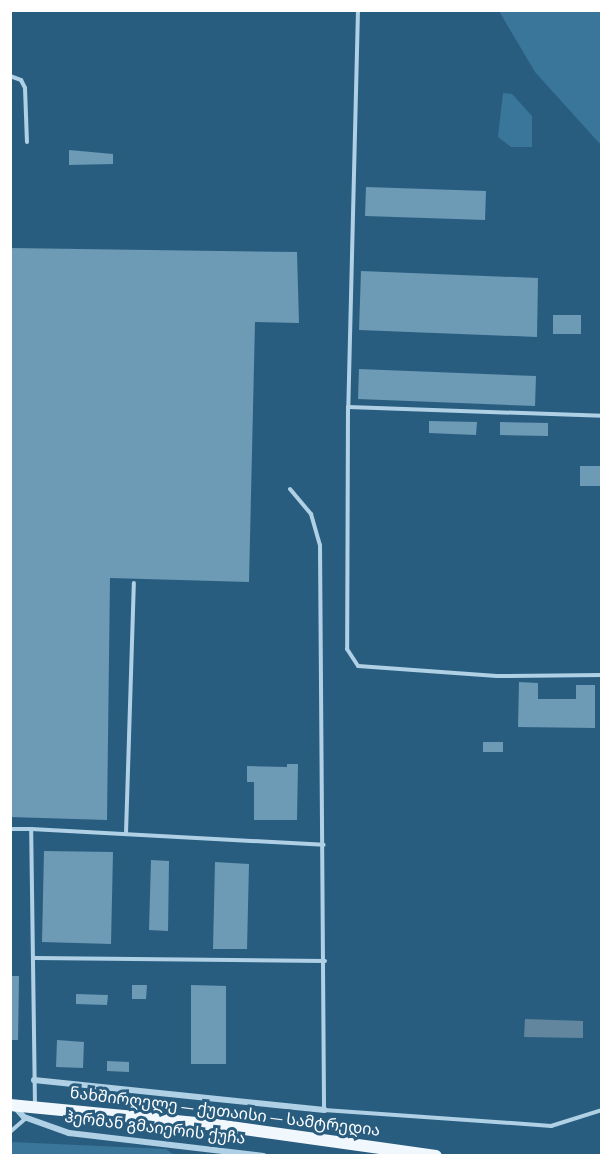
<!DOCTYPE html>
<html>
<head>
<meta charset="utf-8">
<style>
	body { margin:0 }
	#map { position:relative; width:612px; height:1166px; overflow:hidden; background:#295d7f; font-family:"Public Sans","Noto Sans Georgian",sans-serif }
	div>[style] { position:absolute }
	.green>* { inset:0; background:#3a769a }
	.water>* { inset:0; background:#62869e }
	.building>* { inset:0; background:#6d9ab5 }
	.service>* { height:4px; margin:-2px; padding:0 2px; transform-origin:2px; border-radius:2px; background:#b0d1e5 }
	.minor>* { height:6px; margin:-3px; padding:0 3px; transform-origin:3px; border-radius:3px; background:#b0d1e5 }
	.primary>* { height:12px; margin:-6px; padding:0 6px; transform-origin:6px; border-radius:6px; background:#f0f7fd }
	span { translate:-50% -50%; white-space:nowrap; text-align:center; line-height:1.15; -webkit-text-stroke:6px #295d7f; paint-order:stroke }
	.street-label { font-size:16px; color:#fff }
	.frame { position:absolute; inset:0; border:12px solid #fff; pointer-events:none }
</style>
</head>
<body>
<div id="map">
	<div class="green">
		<i style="clip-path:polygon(499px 11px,601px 11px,601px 145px,535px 72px)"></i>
		<i style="clip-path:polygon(503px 93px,512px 94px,532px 116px,532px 147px,511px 147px,498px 137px)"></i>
		<i style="clip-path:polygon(11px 1142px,166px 1149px,174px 1155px,11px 1155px)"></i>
	</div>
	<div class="water">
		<i style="clip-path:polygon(525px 1019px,583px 1021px,583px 1038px,524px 1037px)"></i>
	</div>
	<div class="building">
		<i style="clip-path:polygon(69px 150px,113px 154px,113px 164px,69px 165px)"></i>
		<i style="clip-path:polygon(366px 187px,486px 191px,485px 220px,365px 216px)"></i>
		<i style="clip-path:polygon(10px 248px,297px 252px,299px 323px,255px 322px,249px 582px,110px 578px,107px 820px,10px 817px)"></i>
		<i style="clip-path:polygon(361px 271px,538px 278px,537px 337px,359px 330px)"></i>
		<i style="clip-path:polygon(553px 315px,581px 315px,581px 334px,553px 334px)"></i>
		<i style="clip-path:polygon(359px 369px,536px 376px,535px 406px,358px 399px)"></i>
		<i style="clip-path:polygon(429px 421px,477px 422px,476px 435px,429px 433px)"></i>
		<i style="clip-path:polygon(500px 422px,548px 423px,548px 436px,500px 435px)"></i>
		<i style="clip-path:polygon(580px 466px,601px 466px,601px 486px,580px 486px)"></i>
		<i style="clip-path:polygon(519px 682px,538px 683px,538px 699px,576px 699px,576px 685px,595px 685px,595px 728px,518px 727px)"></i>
		<i style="clip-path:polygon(483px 742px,503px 742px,503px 752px,483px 752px)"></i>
		<i style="clip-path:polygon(287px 764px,298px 764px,297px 820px,254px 820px,254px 782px,247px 782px,247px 766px,287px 767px)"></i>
		<i style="clip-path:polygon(44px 851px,113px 852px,111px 944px,42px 942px)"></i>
		<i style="clip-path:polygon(151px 860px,169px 861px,168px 931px,149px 930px)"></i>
		<i style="clip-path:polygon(215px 862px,249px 864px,247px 949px,213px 949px)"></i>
		<i style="clip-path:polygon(10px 976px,19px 976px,18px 1040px,10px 1040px)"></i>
		<i style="clip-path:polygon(132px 985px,147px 985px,146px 999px,132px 999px)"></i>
		<i style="clip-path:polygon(191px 985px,226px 986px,226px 1064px,191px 1064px)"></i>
		<i style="clip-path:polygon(76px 994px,108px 995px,107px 1005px,76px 1004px)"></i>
		<i style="clip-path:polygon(57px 1040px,84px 1042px,83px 1068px,56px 1067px)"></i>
		<i style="clip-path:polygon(107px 1061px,129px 1062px,129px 1072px,107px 1071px)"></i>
	</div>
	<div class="service">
		<i style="left:358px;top:10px;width:397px;rotate:91.4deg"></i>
		<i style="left:348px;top:407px;width:242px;rotate:90.2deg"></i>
		<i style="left:347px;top:649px;width:20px;rotate:57deg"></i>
		<i style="left:358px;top:666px;width:139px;rotate:4.1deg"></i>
		<i style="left:497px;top:676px;width:105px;rotate:-0.5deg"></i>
		<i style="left:10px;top:76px;width:12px;rotate:20deg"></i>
		<i style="left:21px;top:80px;width:9px;rotate:63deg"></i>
		<i style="left:25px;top:88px;width:54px;rotate:87.9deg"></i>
		<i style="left:348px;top:407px;width:254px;rotate:2deg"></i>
		<i style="left:290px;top:489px;width:33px;rotate:50deg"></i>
		<i style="left:311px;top:514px;width:32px;rotate:74deg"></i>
		<i style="left:320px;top:545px;width:565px;rotate:89.59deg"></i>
		<i style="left:324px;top:1110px;width:228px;rotate:4deg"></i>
		<i style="left:551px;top:1126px;width:53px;rotate:-17.4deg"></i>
		<i style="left:10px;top:829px;width:21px"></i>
		<i style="left:126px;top:833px;width:250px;rotate:-88.2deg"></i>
		<i style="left:35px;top:958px;width:290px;rotate:0.6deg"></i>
		<i style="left:35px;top:1105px;width:276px;rotate:-90.8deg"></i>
		<i style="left:31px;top:829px;width:293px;rotate:3.1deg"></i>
		<i style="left:10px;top:1132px;width:21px;rotate:-41deg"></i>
	</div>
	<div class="minor">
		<i style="left:34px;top:1080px;width:292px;rotate:5.9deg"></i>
		<i style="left:14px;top:1106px;width:15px;rotate:48deg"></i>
		<i style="left:24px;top:1117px;width:48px;rotate:19.6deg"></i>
		<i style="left:69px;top:1133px;width:196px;rotate:6.7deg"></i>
	</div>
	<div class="primary">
		<i style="left:10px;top:1105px;width:200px;rotate:5.5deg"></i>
		<i style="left:209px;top:1124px;width:229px;rotate:8deg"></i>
	</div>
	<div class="street-label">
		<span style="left:225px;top:1112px;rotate:7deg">ნახშირღელე — ქუთაისი — სამტრედია</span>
		<span style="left:155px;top:1128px;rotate:7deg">ჰერმან გმაიერის ქუჩა</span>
	</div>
	<div class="frame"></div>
</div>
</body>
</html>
